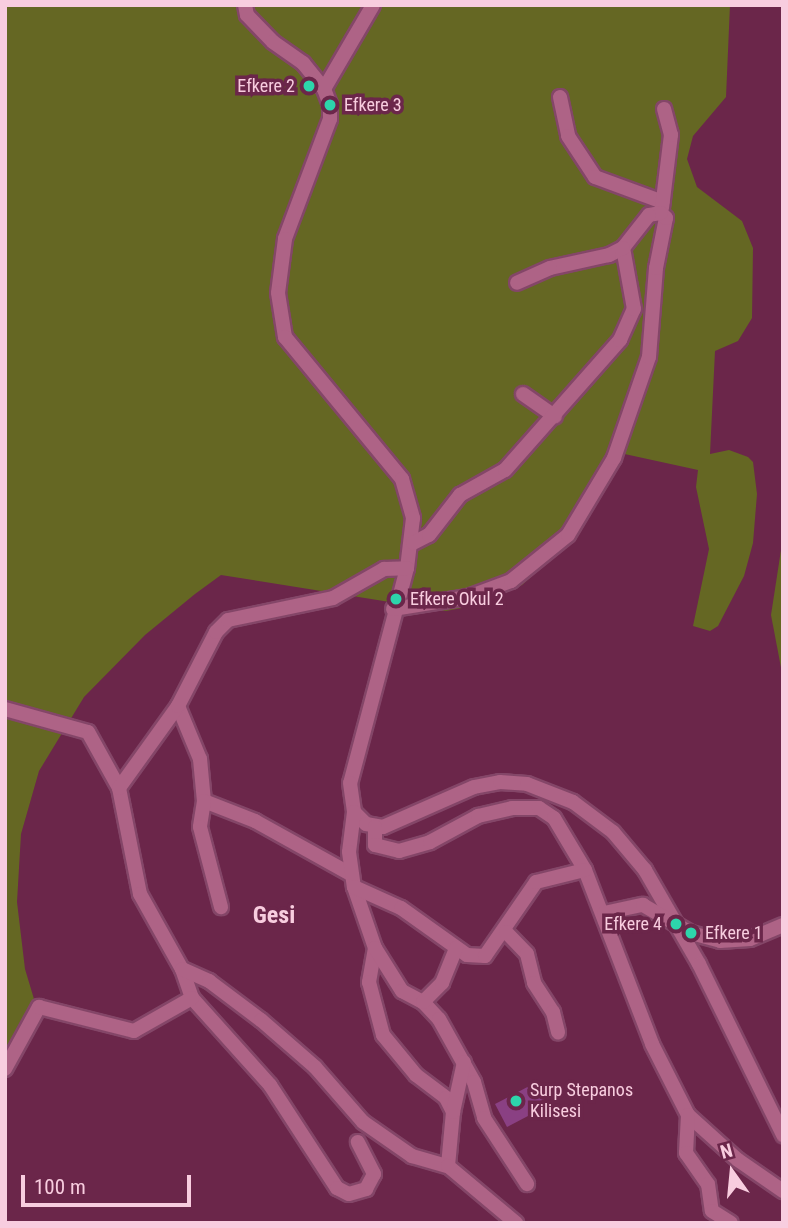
<!DOCTYPE html>
<html>
<head>
<meta charset="utf-8">
<style>
	body { margin:0 }
	#map { position:relative; width:788px; height:1228px; overflow:hidden; background:#6b264a; font-family:"Roboto Condensed",sans-serif }
	div>[style] { position:absolute }
	.green>* { inset:0; background:#656723 }
	.building>* { inset:0; background:#8a4083 }
	.roads { filter:drop-shadow(2px 0 #844668) drop-shadow(-2px 0 #844668) drop-shadow(0 2px #844668) drop-shadow(0 -2px #844668) }
	.minor>* { height:14px; margin:-7px; padding:0 7px; transform-origin:7px; border-radius:7px; background:#ae6386 }
	.dots>* { width:19px; height:19px; translate:-50% -50%; box-sizing:border-box; border:4px solid #6b264a; border-radius:50% }
	span { translate:-50% -50%; white-space:nowrap; text-align:center; line-height:1.15; -webkit-text-stroke:7px #6b264a; paint-order:stroke }
	.poi-label { font-size:18px; color:#f8cddf }
	.right { translate:-100% -50%; text-align:right }
	.left { translate:0 -50%; text-align:left }
	.district-label { font-size:24px; color:#f8cddf; font-weight:700 }
	.frame { position:absolute; inset:0; border:7px solid #f8cddf; pointer-events:none }
	.north { position:absolute; left:697px; top:1137px; width:70px; height:70px; -webkit-text-stroke:5px #6b264a; paint-order:stroke; rotate:345deg; font-size:19px; font-weight:700; line-height:28px; text-align:center; color:#f8cddf }
	.north::after { content:''; display:block; margin:auto; width:24px; height:32px; background:#f8cddf; clip-path:polygon(50% 0,100% 100%,50% 72%,0 100%) }
	.scale { position:absolute; left:21px; top:1175px; width:170px; height:32px; box-sizing:border-box; border:4px solid #f8cddf; border-top:0; padding-left:9px; font-size:21px; line-height:24px; white-space:nowrap; color:#f8cddf; -webkit-text-stroke:5px #6b264a; paint-order:stroke }
</style>
</head>
<body>
<div id="map">
	<div class="green">
		<i style="clip-path:polygon(5px 5px,730px 5px,726px 97px,693px 136px,687px 159px,697px 187px,742px 221px,753px 248px,752px 318px,738px 341px,715px 351px,710px 454px,729px 450px,748px 457px,753px 462px,757px 494px,753px 543px,744px 576px,718px 626px,710px 631px,693px 626px,709px 549px,696px 487px,698px 470px,620px 453px,603px 492px,567px 544px,522px 585px,478px 605px,446px 611px,221px 575px,195px 594px,145px 635px,84px 697px,39px 771px,21px 834px,17px 902px,25px 969px,40px 1019px,5px 1071px)"></i>
		<i style="clip-path:polygon(783px 537px,783px 678px,771px 615px)"></i>
	</div>
	<div class="building">
		<i style="clip-path:polygon(535px 1083px,547px 1106px,507px 1127px,495px 1104px)"></i>
	</div>
	<div class="roads">
		<div class="minor">
			<i style="left:245px;top:5px;width:10px;rotate:79deg"></i>
			<i style="left:247px;top:15px;width:37px;rotate:46deg"></i>
			<i style="left:273px;top:42px;width:37px;rotate:35deg"></i>
			<i style="left:303px;top:63px;width:33px;rotate:51deg"></i>
			<i style="left:324px;top:89px;width:17px;rotate:69deg"></i>
			<i style="left:330px;top:105px;width:14px;rotate:90deg"></i>
			<i style="left:330px;top:119px;width:128px;rotate:110.6deg"></i>
			<i style="left:285px;top:239px;width:54px;rotate:97.4deg"></i>
			<i style="left:278px;top:293px;width:45px;rotate:81deg"></i>
			<i style="left:285px;top:337px;width:184px;rotate:50.5deg"></i>
			<i style="left:402px;top:479px;width:41px;rotate:74.2deg"></i>
			<i style="left:413px;top:518px;width:50px;rotate:96.8deg"></i>
			<i style="left:407px;top:568px;width:222px;rotate:104.8deg"></i>
			<i style="left:350px;top:783px;width:29px;rotate:82deg"></i>
			<i style="left:354px;top:812px;width:17px;rotate:45deg"></i>
			<i style="left:366px;top:824px;width:17px;rotate:10deg"></i>
			<i style="left:383px;top:827px;width:99px;rotate:-23.7deg"></i>
			<i style="left:474px;top:787px;width:26px;rotate:-11deg"></i>
			<i style="left:500px;top:782px;width:27px;rotate:4deg"></i>
			<i style="left:527px;top:784px;width:49px;rotate:21.4deg"></i>
			<i style="left:573px;top:802px;width:50px;rotate:36.9deg"></i>
			<i style="left:613px;top:832px;width:50px;rotate:49.9deg"></i>
			<i style="left:645px;top:870px;width:108px;rotate:60.1deg"></i>
			<i style="left:699px;top:964px;width:191px;rotate:63.8deg"></i>
			<i style="left:324px;top:89px;width:97px;rotate:-59.7deg"></i>
			<i style="left:560px;top:97px;width:40px;rotate:78deg"></i>
			<i style="left:568px;top:136px;width:49px;rotate:56.6deg"></i>
			<i style="left:595px;top:177px;width:72px;rotate:20.2deg"></i>
			<i style="left:662px;top:208px;width:74px;rotate:-83deg"></i>
			<i style="left:671px;top:135px;width:27px;rotate:-105deg"></i>
			<i style="left:523px;top:394px;width:39px;rotate:35deg"></i>
			<i style="left:413px;top:543px;width:18px;rotate:-27deg"></i>
			<i style="left:429px;top:535px;width:51px;rotate:-52.2deg"></i>
			<i style="left:460px;top:495px;width:51px;rotate:-29.1deg"></i>
			<i style="left:505px;top:470px;width:174px;rotate:-48.5deg"></i>
			<i style="left:620px;top:340px;width:34px;rotate:-66deg"></i>
			<i style="left:634px;top:309px;width:62px;rotate:-100.2deg"></i>
			<i style="left:393px;top:609px;width:76px;rotate:-9.1deg"></i>
			<i style="left:468px;top:597px;width:46px;rotate:-20.4deg"></i>
			<i style="left:511px;top:581px;width:73px;rotate:-38.9deg"></i>
			<i style="left:568px;top:535px;width:90px;rotate:-59.1deg"></i>
			<i style="left:614px;top:458px;width:107px;rotate:-70.9deg"></i>
			<i style="left:649px;top:357px;width:89px;rotate:-85.5deg"></i>
			<i style="left:656px;top:268px;width:51px;rotate:-78.7deg"></i>
			<i style="left:666px;top:218px;width:7px;rotate:-135deg"></i>
			<i style="left:661px;top:213px;width:12px;rotate:171deg"></i>
			<i style="left:649px;top:215px;width:42px;rotate:128.2deg"></i>
			<i style="left:623px;top:248px;width:16px;rotate:153deg"></i>
			<i style="left:609px;top:255px;width:60px;rotate:167.6deg"></i>
			<i style="left:550px;top:268px;width:36px;rotate:156deg"></i>
			<i style="left:178px;top:706px;width:57px;rotate:67.5deg"></i>
			<i style="left:200px;top:759px;width:42px;rotate:84.6deg"></i>
			<i style="left:204px;top:801px;width:55px;rotate:21.4deg"></i>
			<i style="left:255px;top:821px;width:111px;rotate:29.1deg"></i>
			<i style="left:5px;top:709px;width:86px;rotate:15.5deg"></i>
			<i style="left:88px;top:732px;width:64px;rotate:61deg"></i>
			<i style="left:119px;top:788px;width:108px;rotate:78.8deg"></i>
			<i style="left:140px;top:894px;width:86px;rotate:60.8deg"></i>
			<i style="left:182px;top:969px;width:31px;rotate:71deg"></i>
			<i style="left:192px;top:998px;width:117px;rotate:48.1deg"></i>
			<i style="left:270px;top:1085px;width:123px;rotate:57deg"></i>
			<i style="left:337px;top:1188px;width:13px;rotate:27deg"></i>
			<i style="left:349px;top:1194px;width:18px;rotate:-16deg"></i>
			<i style="left:366px;top:1189px;width:17px;rotate:-62deg"></i>
			<i style="left:374px;top:1174px;width:36px;rotate:-117deg"></i>
			<i style="left:119px;top:788px;width:101px;rotate:-54.3deg"></i>
			<i style="left:178px;top:706px;width:83px;rotate:-62.8deg"></i>
			<i style="left:216px;top:632px;width:17px;rotate:-45deg"></i>
			<i style="left:228px;top:620px;width:107px;rotate:-11.8deg"></i>
			<i style="left:333px;top:598px;width:59px;rotate:-29.6deg"></i>
			<i style="left:384px;top:569px;width:23px;rotate:-2deg"></i>
			<i style="left:204px;top:801px;width:26px;rotate:99deg"></i>
			<i style="left:200px;top:827px;width:83px;rotate:75.3deg"></i>
			<i style="left:354px;top:812px;width:40px;rotate:97.1deg"></i>
			<i style="left:349px;top:852px;width:35px;rotate:82deg"></i>
			<i style="left:354px;top:887px;width:65px;rotate:71deg"></i>
			<i style="left:375px;top:948px;width:35px;rotate:100deg"></i>
			<i style="left:369px;top:982px;width:55px;rotate:75.2deg"></i>
			<i style="left:383px;top:1035px;width:52px;rotate:50.5deg"></i>
			<i style="left:416px;top:1075px;width:38px;rotate:37deg"></i>
			<i style="left:446px;top:1098px;width:16px;rotate:63deg"></i>
			<i style="left:453px;top:1112px;width:54px;rotate:95.3deg"></i>
			<i style="left:375px;top:827px;width:18px;rotate:90deg"></i>
			<i style="left:375px;top:845px;width:25px;rotate:14deg"></i>
			<i style="left:399px;top:851px;width:32px;rotate:-16deg"></i>
			<i style="left:430px;top:842px;width:55px;rotate:-28.4deg"></i>
			<i style="left:478px;top:816px;width:35px;rotate:-13deg"></i>
			<i style="left:512px;top:808px;width:27px"></i>
			<i style="left:539px;top:808px;width:18px;rotate:34deg"></i>
			<i style="left:554px;top:818px;width:61px;rotate:59.2deg"></i>
			<i style="left:585px;top:870px;width:186px;rotate:68.9deg"></i>
			<i style="left:652px;top:1044px;width:80px;rotate:63.1deg"></i>
			<i style="left:688px;top:1115px;width:67px;rotate:42deg"></i>
			<i style="left:738px;top:1160px;width:55px;rotate:34.6deg"></i>
			<i style="left:354px;top:887px;width:51px;rotate:24.1deg"></i>
			<i style="left:401px;top:908px;width:81px;rotate:35.5deg"></i>
			<i style="left:467px;top:955px;width:18px;rotate:3deg"></i>
			<i style="left:485px;top:956px;width:90px;rotate:-55.4deg"></i>
			<i style="left:536px;top:882px;width:50px;rotate:-13.8deg"></i>
			<i style="left:604px;top:913px;width:40px;rotate:-12deg"></i>
			<i style="left:643px;top:905px;width:56px;rotate:30.3deg"></i>
			<i style="left:691px;top:933px;width:30px;rotate:15deg"></i>
			<i style="left:720px;top:941px;width:30px;rotate:-4deg"></i>
			<i style="left:750px;top:939px;width:36px;rotate:-23deg"></i>
			<i style="left:506px;top:932px;width:30px;rotate:46deg"></i>
			<i style="left:527px;top:954px;width:30px;rotate:76deg"></i>
			<i style="left:534px;top:983px;width:35px;rotate:57deg"></i>
			<i style="left:553px;top:1012px;width:21px;rotate:76deg"></i>
			<i style="left:375px;top:948px;width:51px;rotate:57.9deg"></i>
			<i style="left:402px;top:991px;width:24px;rotate:28deg"></i>
			<i style="left:423px;top:1002px;width:23px;rotate:47deg"></i>
			<i style="left:439px;top:1019px;width:72px;rotate:60.9deg"></i>
			<i style="left:474px;top:1082px;width:37px;rotate:74deg"></i>
			<i style="left:484px;top:1118px;width:79px;rotate:56.9deg"></i>
			<i style="left:182px;top:969px;width:30px;rotate:24deg"></i>
			<i style="left:209px;top:981px;width:65px;rotate:36.9deg"></i>
			<i style="left:261px;top:1020px;width:72px;rotate:41deg"></i>
			<i style="left:315px;top:1067px;width:73px;rotate:48.9deg"></i>
			<i style="left:363px;top:1122px;width:60px;rotate:34.8deg"></i>
			<i style="left:412px;top:1156px;width:37px;rotate:16deg"></i>
			<i style="left:448px;top:1166px;width:89px;rotate:40deg"></i>
			<i style="left:423px;top:1002px;width:27px;rotate:-45deg"></i>
			<i style="left:442px;top:983px;width:38px;rotate:-68deg"></i>
			<i style="left:5px;top:1069px;width:71px;rotate:-61.3deg"></i>
			<i style="left:39px;top:1007px;width:98px;rotate:14.2deg"></i>
			<i style="left:134px;top:1031px;width:67px;rotate:-29.6deg"></i>
			<i style="left:453px;top:1112px;width:51px;rotate:-77.6deg"></i>
			<i style="left:688px;top:1115px;width:38px;rotate:93deg"></i>
			<i style="left:686px;top:1153px;width:38px;rotate:55deg"></i>
			<i style="left:708px;top:1184px;width:27px;rotate:82deg"></i>
			<i style="left:712px;top:1211px;width:22px;rotate:32deg"></i>
		</div>
	</div>
	<div class="dots">
		<i style="left:309px;top:86px;background:#2dd5ab"></i>
		<i style="left:330px;top:105px;background:#2dd5ab"></i>
		<i style="left:396px;top:599px;background:#2dd5ab"></i>
		<i style="left:676px;top:924px;background:#2dd5ab"></i>
		<i style="left:691px;top:933px;background:#2dd5ab"></i>
		<i style="left:516px;top:1101px;background:#2dd5ab"></i>
	</div>
	<div class="poi-label">
		<span class="right" style="left:295px;top:86px">Efkere 2</span>
		<span class="left" style="left:344px;top:105px">Efkere 3</span>
		<span class="left" style="left:410px;top:599px">Efkere Okul 2</span>
		<span class="right" style="left:662px;top:924px">Efkere 4</span>
		<span class="left" style="left:705px;top:933px">Efkere 1</span>
		<span class="left" style="left:530px;top:1101px">Surp Stepanos<br>Kilisesi</span>
	</div>
	<div class="district-label">
		<span style="left:274px;top:916px">Gesi</span>
	</div>
	<div class="frame"></div>
	<div class="north">N</div>
	<div class="scale">100 m</div>
</div>
</body>
</html>
